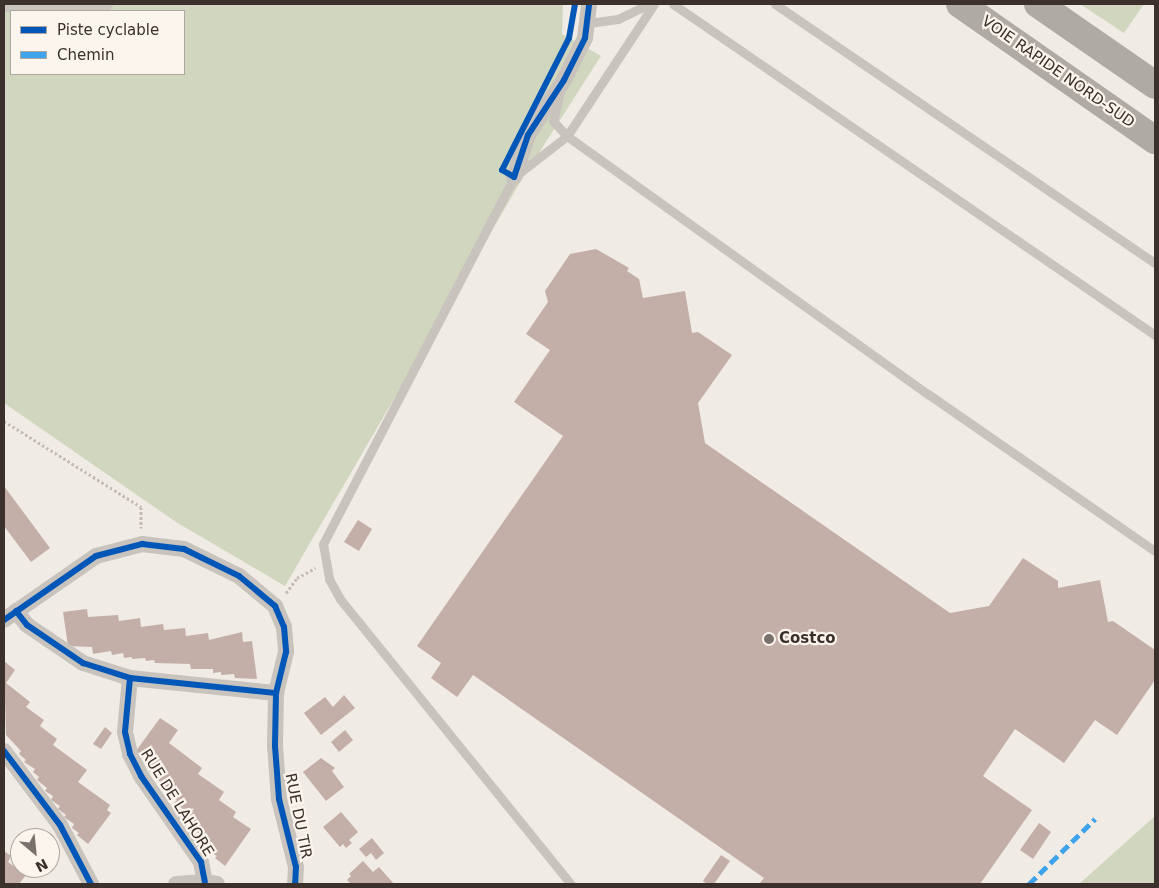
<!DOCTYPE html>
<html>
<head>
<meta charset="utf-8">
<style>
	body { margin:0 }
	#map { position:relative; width:1159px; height:888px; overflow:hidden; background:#f0ebe5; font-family:"DejaVu Sans",sans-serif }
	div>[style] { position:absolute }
	.green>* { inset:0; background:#d1d6bf }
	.building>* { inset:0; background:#c3afa7 }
	.path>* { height:3px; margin-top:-1.5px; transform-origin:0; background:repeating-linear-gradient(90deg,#c2bbb6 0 2.5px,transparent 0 5px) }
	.lane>* { height:9px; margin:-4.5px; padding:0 4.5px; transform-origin:4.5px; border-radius:4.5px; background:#c9c3be }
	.street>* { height:16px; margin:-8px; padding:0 8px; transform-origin:8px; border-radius:8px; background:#c9c3be }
	.highway>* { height:28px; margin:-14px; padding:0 14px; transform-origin:14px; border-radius:14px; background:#afaaa4 }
	.quiet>* { height:5px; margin-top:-2.5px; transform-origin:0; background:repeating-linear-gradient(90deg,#3fa3eb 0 10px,transparent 0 15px) }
	.cycleway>* { height:6px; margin:-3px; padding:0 3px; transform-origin:3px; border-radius:3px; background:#0057b8 }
	.dots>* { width:14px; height:14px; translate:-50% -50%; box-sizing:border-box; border:2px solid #fbf5ee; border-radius:50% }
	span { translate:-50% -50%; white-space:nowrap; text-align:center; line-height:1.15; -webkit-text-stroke:4.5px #fbf5ee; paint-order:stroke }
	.street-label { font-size:15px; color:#3b302b }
	.poi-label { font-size:15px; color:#3b302b; font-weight:700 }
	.left { translate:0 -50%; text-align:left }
	.frame { position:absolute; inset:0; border:5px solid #3b302b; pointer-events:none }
	.legend { position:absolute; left:10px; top:10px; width:175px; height:65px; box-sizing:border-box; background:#fbf5ee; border:1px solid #aea6a0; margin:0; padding:6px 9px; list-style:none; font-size:15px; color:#3b302b }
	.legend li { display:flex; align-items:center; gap:10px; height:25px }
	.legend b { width:25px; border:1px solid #aea6a0 }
	.north { position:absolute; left:10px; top:828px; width:50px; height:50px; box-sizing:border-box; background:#fbf5ee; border:1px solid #aea6a0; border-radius:50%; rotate:152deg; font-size:14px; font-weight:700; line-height:20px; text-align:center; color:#3b302b }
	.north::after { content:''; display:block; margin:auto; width:18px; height:22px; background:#7a716c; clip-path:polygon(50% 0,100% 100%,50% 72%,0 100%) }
</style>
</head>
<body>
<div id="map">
	<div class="green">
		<i style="clip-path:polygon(evenodd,4px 4px,563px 4px,562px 34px,601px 56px,519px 184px,285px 586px,176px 522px,4px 403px,4px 4px,11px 11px,184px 11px,184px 74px,11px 74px,11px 11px)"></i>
		<i style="clip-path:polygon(1080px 4px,1144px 4px,1124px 33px)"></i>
		<i style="clip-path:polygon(1155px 816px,1155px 884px,1079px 884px)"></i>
	</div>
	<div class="building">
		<i style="clip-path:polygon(596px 249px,629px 268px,627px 271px,639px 279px,643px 298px,685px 291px,692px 333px,698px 332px,732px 355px,698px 403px,705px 443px,950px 613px,989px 606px,1023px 558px,1058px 581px,1058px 588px,1100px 580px,1108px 622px,1113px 621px,1155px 650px,1155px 680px,1117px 735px,1095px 720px,1064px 763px,1015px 729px,983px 776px,1032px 810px,980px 884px,759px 884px,764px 878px,473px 675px,457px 697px,431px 678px,441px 663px,417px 646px,563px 436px,514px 402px,550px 350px,526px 334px,548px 302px,545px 291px,570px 254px)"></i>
		<i style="clip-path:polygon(4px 486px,50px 548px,31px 562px,4px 526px)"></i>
		<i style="clip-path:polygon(358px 520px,372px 529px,359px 551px,344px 542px)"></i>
		<i style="clip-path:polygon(87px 609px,88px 617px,118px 615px,119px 621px,140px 618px,141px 627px,163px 624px,164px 630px,185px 628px,186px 636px,208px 633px,209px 640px,242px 632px,243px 642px,252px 641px,257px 679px,235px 678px,234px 674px,221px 675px,221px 672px,213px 673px,213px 669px,191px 669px,190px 664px,155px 663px,154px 660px,146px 661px,145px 658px,132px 659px,132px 657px,124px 658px,123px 653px,112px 655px,111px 651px,93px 654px,92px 647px,68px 646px,63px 612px)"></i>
		<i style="clip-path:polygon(4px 661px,15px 670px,6px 683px,30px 702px,26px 707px,44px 720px,40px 726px,57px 739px,53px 745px,87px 770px,78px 782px,110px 805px,107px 810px,111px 813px,88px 844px,77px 835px,79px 833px,72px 828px,74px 824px,64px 817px,66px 815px,58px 809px,60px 806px,51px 800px,53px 796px,45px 791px,47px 788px,37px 780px,39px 777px,33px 772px,35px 769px,24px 762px,26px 760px,19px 754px,21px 751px,6px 735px)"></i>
		<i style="clip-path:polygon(344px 695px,355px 708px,321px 735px,304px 713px,325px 697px,333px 707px)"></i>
		<i style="clip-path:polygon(160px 718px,178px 730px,169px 743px,202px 768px,198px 774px,224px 792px,219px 800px,236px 812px,233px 817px,251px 829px,225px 866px,215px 858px,217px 856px,209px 851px,212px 846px,202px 840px,204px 837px,197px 832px,199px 829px,188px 821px,190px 818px,183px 813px,185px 810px,174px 803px,177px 800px,170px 795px,172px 792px,149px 772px,153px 766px,136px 751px)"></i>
		<i style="clip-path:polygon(105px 727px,112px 733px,101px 749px,93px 744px)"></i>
		<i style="clip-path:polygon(345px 730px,353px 740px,339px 752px,331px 742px)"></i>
		<i style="clip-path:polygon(321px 758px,335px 768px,332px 771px,344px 787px,326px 801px,303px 772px)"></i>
		<i style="clip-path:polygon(341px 812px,358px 832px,349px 840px,352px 843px,346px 848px,343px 844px,340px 847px,323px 827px)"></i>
		<i style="clip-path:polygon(1039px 823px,1051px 832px,1033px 859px,1020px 850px)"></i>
		<i style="clip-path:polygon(372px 838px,384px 853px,376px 860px,371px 853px,366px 857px,359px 849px)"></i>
		<i style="clip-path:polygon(4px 851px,11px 856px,8px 862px,26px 875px,19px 884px,4px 884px)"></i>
		<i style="clip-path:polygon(721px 855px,730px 861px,714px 884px,707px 884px,703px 881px)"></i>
		<i style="clip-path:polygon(363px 861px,373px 872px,379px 867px,394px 884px,351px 884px,347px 880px,351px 876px,349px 874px)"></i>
	</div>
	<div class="path">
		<i style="left:4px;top:421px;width:162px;rotate:32.1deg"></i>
		<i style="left:141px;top:507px;width:21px;rotate:90deg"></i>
		<i style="left:286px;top:593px;width:19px;rotate:-54deg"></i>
		<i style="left:297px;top:578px;width:21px;rotate:-29deg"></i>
	</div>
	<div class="lane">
		<i style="left:654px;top:4px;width:158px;rotate:123.4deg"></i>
		<i style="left:567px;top:136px;width:444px;rotate:35.6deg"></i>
		<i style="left:928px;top:394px;width:276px;rotate:34.7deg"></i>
		<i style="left:673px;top:4px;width:585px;rotate:34.48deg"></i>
		<i style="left:775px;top:4px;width:460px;rotate:34.3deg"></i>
		<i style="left:589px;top:23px;width:29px;rotate:-8deg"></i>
		<i style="left:618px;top:19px;width:34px;rotate:-26deg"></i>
		<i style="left:559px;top:96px;width:26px;rotate:103deg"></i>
		<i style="left:553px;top:121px;width:21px;rotate:47deg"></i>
		<i style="left:567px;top:136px;width:67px;rotate:142.3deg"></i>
		<i style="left:514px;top:177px;width:414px;rotate:117.5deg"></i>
		<i style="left:323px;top:544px;width:36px;rotate:80deg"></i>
		<i style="left:329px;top:579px;width:23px;rotate:61deg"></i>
		<i style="left:340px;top:599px;width:367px;rotate:51deg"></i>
	</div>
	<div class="street">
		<i style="left:4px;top:4px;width:69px;rotate:2.5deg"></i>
		<i style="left:73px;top:7px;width:32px;rotate:-5deg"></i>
		<i style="left:514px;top:177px;width:44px;rotate:-71.6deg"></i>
		<i style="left:528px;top:135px;width:66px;rotate:-56.8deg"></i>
		<i style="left:564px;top:80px;width:47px;rotate:-63.4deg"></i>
		<i style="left:585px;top:38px;width:34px;rotate:-83deg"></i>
		<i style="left:16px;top:611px;width:18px;rotate:52deg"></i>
		<i style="left:27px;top:625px;width:68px;rotate:34.2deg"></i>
		<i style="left:83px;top:663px;width:49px;rotate:17.7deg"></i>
		<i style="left:130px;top:678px;width:54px;rotate:95.3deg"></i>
		<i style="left:125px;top:732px;width:23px;rotate:77deg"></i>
		<i style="left:130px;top:754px;width:25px;rotate:63deg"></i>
		<i style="left:141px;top:776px;width:105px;rotate:55.1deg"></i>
		<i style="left:201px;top:862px;width:20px;rotate:79deg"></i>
		<i style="left:4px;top:620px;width:112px;rotate:-34.8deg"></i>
		<i style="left:96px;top:556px;width:48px;rotate:-14.6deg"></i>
		<i style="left:142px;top:544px;width:42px;rotate:6.8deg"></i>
		<i style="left:184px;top:549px;width:61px;rotate:26.1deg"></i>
		<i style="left:239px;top:576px;width:47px;rotate:39.8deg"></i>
		<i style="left:275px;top:606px;width:23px;rotate:67deg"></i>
		<i style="left:284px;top:627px;width:25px;rotate:85deg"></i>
		<i style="left:286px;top:652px;width:42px;rotate:103.7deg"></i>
		<i style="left:276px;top:693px;width:53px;rotate:91.1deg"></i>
		<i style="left:275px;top:746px;width:53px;rotate:85.7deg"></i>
		<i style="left:279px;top:799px;width:70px;rotate:76deg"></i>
		<i style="left:296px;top:867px;width:17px;rotate:93deg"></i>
		<i style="left:130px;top:678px;width:147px;rotate:5.9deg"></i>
		<i style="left:4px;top:751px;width:93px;rotate:52.9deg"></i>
		<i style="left:60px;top:825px;width:67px;rotate:62.3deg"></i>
		<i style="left:176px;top:884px;width:29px;rotate:-4deg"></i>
		<i style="left:205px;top:882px;width:12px;rotate:9deg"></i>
	</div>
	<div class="highway">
		<i style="left:960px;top:4px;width:238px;rotate:34.9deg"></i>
		<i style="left:1038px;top:4px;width:142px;rotate:34.7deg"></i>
	</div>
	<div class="quiet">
		<i style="left:1029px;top:884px;width:93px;rotate:-44.6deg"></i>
	</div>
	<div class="cycleway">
		<i style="left:575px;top:4px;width:35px;rotate:100deg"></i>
		<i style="left:569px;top:38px;width:148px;rotate:116.9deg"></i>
		<i style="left:502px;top:170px;width:14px;rotate:30deg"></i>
		<i style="left:514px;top:177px;width:44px;rotate:-71.6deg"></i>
		<i style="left:528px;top:135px;width:66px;rotate:-56.8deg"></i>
		<i style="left:564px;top:80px;width:47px;rotate:-63.4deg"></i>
		<i style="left:585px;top:38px;width:34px;rotate:-83deg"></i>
		<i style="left:16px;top:611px;width:18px;rotate:52deg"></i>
		<i style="left:27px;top:625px;width:68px;rotate:34.2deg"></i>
		<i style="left:83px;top:663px;width:49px;rotate:17.7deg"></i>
		<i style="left:130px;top:678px;width:54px;rotate:95.3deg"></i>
		<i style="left:125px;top:732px;width:23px;rotate:77deg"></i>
		<i style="left:130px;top:754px;width:25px;rotate:63deg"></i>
		<i style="left:141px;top:776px;width:105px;rotate:55.1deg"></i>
		<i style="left:201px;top:862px;width:20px;rotate:79deg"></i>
		<i style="left:4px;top:620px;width:112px;rotate:-34.8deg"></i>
		<i style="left:96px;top:556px;width:48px;rotate:-14.6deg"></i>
		<i style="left:142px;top:544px;width:42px;rotate:6.8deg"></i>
		<i style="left:184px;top:549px;width:61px;rotate:26.1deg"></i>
		<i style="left:239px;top:576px;width:47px;rotate:39.8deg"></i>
		<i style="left:275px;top:606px;width:23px;rotate:67deg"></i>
		<i style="left:284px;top:627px;width:25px;rotate:85deg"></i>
		<i style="left:286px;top:652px;width:42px;rotate:103.7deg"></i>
		<i style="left:276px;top:693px;width:53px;rotate:91.1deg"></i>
		<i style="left:275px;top:746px;width:53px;rotate:85.7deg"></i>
		<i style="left:279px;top:799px;width:70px;rotate:76deg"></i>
		<i style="left:296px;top:867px;width:17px;rotate:93deg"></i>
		<i style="left:130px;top:678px;width:147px;rotate:5.9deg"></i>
		<i style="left:4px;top:751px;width:93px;rotate:52.9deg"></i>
		<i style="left:60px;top:825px;width:67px;rotate:62.3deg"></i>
	</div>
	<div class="dots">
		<i style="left:769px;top:639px;background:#7a716c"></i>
	</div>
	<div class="street-label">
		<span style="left:1058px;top:72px;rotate:35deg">VOIE RAPIDE NORD-SUD</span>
		<span style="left:177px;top:803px;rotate:58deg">RUE DE LAHORE</span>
		<span style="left:298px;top:816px;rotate:79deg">RUE DU TIR</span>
	</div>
	<div class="poi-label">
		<span class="left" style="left:779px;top:639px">Costco</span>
	</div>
	<div class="frame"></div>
	<ul class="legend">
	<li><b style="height:6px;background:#0057b8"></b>Piste cyclable</li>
	<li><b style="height:6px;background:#3fa3eb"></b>Chemin</li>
	</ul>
	<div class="north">N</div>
</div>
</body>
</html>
